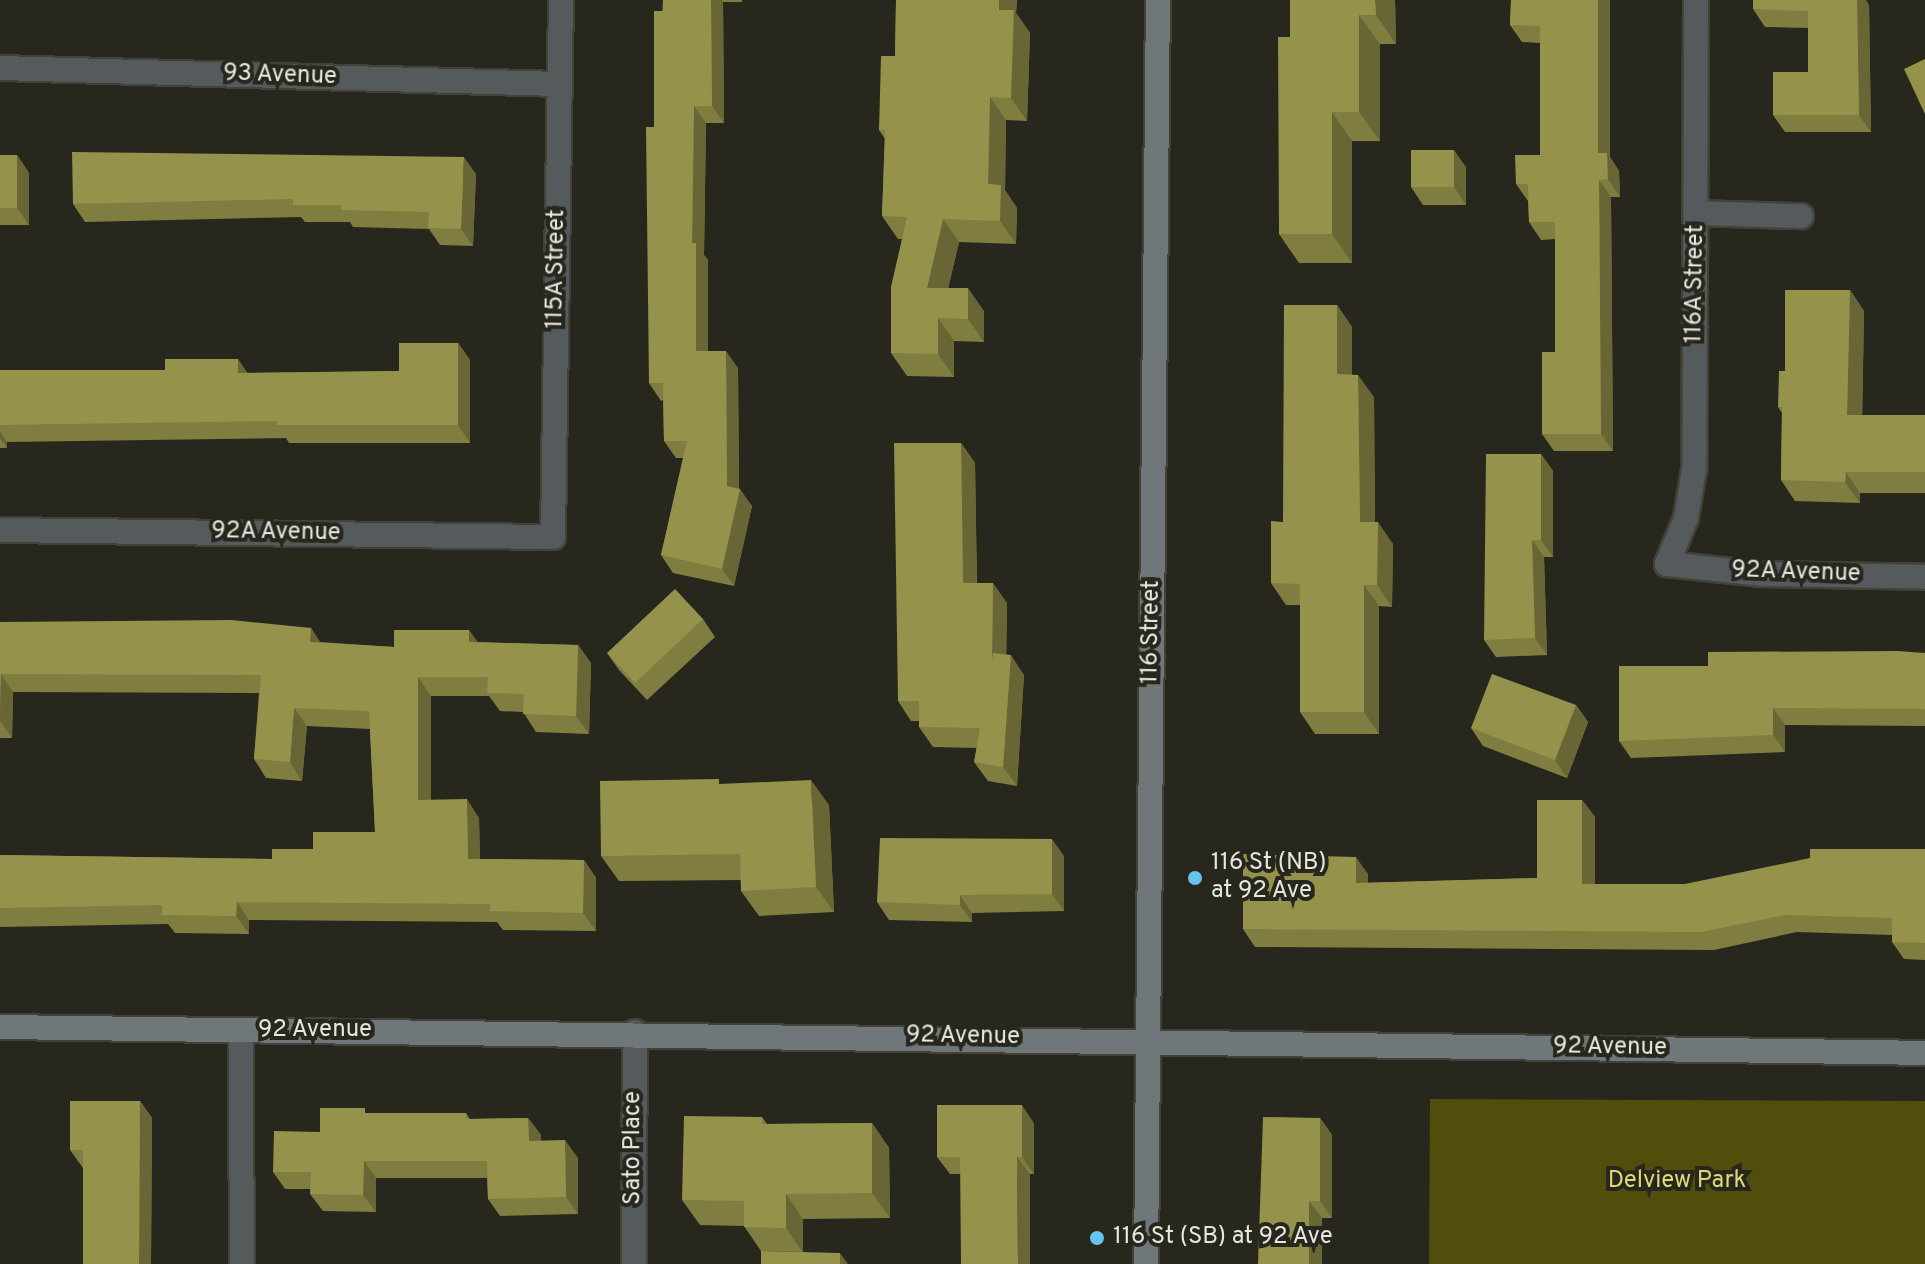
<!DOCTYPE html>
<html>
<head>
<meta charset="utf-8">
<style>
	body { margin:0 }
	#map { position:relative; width:1925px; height:1264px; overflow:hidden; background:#27271d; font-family:Overpass,sans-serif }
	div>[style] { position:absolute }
	.green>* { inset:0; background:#514e0b }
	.roads { filter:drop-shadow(2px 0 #424238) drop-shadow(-2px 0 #424238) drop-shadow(0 2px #424238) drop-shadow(0 -2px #424238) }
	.street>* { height:24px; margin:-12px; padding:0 12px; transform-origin:12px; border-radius:12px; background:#555a5d }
	.secondary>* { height:24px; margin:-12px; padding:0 12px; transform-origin:12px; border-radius:12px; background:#6f777b }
	.wall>* { inset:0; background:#7f7e40 }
	.shaded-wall>* { inset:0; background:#686634 }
	.building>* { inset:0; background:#94924b }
	.dots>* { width:22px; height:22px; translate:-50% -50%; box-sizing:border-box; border:4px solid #27271d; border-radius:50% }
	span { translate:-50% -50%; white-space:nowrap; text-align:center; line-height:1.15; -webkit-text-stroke:8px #27271d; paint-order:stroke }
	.street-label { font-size:24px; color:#e7e7e0 }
	.poi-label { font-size:24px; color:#e7e7e0 }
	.left { translate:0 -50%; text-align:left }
	.park-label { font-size:24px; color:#dedb77 }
</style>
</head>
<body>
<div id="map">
	<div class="green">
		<i style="clip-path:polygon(1430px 1099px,1925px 1101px,1925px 1264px,1429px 1264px)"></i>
	</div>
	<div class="roads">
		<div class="street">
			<i style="left:1696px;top:0;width:470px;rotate:90.2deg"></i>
			<i style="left:1694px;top:470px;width:49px;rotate:99.5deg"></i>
			<i style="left:1686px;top:518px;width:50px;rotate:112.4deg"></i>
			<i style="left:1667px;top:564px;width:95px;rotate:6.1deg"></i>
			<i style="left:1761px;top:574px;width:164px;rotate:1deg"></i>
			<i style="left:0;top:68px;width:560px;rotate:1.64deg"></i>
			<i style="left:1697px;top:213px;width:104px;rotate:1.7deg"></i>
			<i style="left:0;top:530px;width:553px;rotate:0.73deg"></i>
			<i style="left:553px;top:537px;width:537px;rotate:-89.15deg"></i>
			<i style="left:241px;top:1031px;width:233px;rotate:89.8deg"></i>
			<i style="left:634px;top:1264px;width:232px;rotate:-89.8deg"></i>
		</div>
		<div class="secondary">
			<i style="left:0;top:1027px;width:1925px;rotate:0.77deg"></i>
			<i style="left:1146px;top:1264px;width:1264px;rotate:-89.46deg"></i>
		</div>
	</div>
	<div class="wall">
		<i style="clip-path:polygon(663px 0,742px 0,742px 2px,723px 2px,724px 123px,706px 123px,704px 255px,708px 260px,708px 351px,738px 368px,739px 489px,752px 506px,734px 586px,673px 573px,661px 555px,683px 458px,676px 458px,664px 441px,663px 400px,661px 401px,649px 383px,654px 127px)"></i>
		<i style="clip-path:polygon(896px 0,1017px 0,1016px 13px,1030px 33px,1027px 121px,1006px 120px,1005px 190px,1017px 208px,1016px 244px,959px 242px,948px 288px,984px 311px,984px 342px,954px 341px,954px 377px,907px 376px,891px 353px,902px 239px,898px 239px,882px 216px,885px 139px,879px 130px,895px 56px)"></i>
		<i style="clip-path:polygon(1290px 0,1395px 0,1396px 44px,1380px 44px,1380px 141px,1352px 141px,1352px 263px,1299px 263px,1279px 234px,1290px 37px)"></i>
		<i style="clip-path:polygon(1511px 0,1610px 0,1610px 157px,1619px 171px,1620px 197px,1611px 197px,1613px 451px,1554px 451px,1542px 434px,1555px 352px,1555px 239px,1541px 240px,1529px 222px,1528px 201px,1516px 184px,1540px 155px,1540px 43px,1522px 42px,1510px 25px)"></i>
		<i style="clip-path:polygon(1869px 5px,1871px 132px,1785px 132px,1773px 115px,1808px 72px,1808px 28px,1765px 27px,1753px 9px)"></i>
		<i style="clip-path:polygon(0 155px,17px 155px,29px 173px,29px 225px,0 225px)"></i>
		<i style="clip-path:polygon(1466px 167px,1466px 205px,1423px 205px,1411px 187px)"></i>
		<i style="clip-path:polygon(476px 174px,473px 246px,440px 245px,429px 229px,353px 227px,350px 222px,305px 222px,301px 217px,85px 222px,73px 204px)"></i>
		<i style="clip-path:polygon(1850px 290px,1864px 311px,1862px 415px,1925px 415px,1925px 493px,1860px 493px,1860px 503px,1795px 501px,1781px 480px,1782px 413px,1778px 407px)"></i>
		<i style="clip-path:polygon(1337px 305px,1352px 327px,1352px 375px,1374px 397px,1375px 522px,1393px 544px,1392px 607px,1379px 606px,1379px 734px,1315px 734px,1300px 712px,1300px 605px,1286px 605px,1271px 583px,1283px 522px)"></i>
		<i style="clip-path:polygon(458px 343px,470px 360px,470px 443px,289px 443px,286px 438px,7px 442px,7px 448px,0 448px,0 370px,165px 370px,238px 359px,247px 373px,399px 371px)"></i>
		<i style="clip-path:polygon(961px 443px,975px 463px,977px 583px,1007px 603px,1006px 654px,1024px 675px,1017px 786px,988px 781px,974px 762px,977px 748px,933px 747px,919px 727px,919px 721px,911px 721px,898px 701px)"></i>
		<i style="clip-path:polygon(1541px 454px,1553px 471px,1553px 557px,1544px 557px,1547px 655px,1496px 657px,1484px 640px)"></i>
		<i style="clip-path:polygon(703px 619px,715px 637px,647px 700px,619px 670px,607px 653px)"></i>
		<i style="clip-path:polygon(0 622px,311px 628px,320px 642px,394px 647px,469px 630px,477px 642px,578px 645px,591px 663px,589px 734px,536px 732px,523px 712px,500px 711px,489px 696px,431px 696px,431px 800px,479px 818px,480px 859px,584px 860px,596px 878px,596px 931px,503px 930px,497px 922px,249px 920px,249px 934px,175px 933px,168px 924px,0 927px,0 855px,272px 859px,313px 849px,375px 832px,370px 729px,307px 726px,302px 781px,266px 778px,254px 759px,259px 693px,13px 692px,12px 738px,0 738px)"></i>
		<i style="clip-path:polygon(1925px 653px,1925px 726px,1785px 725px,1785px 752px,1631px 758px,1619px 741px,1708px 666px)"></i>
		<i style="clip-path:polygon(1576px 705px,1588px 722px,1567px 778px,1483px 746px,1471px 728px)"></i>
		<i style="clip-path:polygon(722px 784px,829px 805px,834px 912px,759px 916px,741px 891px,741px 880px,619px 881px,601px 856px)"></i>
		<i style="clip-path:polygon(1582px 800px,1595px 817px,1595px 884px,1685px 884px,1925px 849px,1925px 960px,1904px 959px,1892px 942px,1892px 935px,1797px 932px,1714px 950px,1255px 947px,1243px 929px,1368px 874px,1368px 883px,1537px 878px)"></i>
		<i style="clip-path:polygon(1064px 856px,1064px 911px,972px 913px,972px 922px,889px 920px,877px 902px)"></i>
		<i style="clip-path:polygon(140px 1101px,152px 1118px,151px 1264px,83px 1264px,83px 1168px,70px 1150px)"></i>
		<i style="clip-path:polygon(368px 1113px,466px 1113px,470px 1119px,528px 1118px,541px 1135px,541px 1141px,578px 1158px,578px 1214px,500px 1216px,488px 1199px,487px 1178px,376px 1178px,376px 1212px,323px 1211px,310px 1194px,311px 1189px,285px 1189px,273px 1172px,320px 1132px)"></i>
		<i style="clip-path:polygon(762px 1117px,767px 1124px,872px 1123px,889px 1148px,890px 1218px,803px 1219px,803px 1252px,761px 1251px,744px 1226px,700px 1225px,682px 1200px)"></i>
		<i style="clip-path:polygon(1320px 1118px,1332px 1135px,1332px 1218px,1322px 1218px,1322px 1264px,1258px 1264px)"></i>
		<i style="clip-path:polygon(1034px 1123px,1034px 1174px,950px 1174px,937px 1157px)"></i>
	</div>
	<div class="shaded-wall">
		<i style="clip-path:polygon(711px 0,722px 0,723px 2px,724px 123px,712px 106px)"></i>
		<i style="clip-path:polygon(999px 0,1017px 0,1016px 13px,1030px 33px,1027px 121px,1011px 98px,999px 10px)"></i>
		<i style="clip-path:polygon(1375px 0,1395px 0,1396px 44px,1376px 15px)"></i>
		<i style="clip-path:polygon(1598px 0,1610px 0,1610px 157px,1619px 171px,1620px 197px,1608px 179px,1598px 153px)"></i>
		<i style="clip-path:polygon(1857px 0,1866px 0,1869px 5px,1871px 132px,1859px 115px)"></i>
		<i style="clip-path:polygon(1359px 15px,1380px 44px,1380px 141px,1359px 112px)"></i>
		<i style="clip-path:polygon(990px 97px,1006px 120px,1005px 190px,1017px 208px,1016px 244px,1000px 221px,988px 184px)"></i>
		<i style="clip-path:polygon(694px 106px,706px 123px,704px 255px,708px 260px,708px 368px,696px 351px,692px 243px)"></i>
		<i style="clip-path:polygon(1332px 112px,1352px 141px,1352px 263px,1332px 234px)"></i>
		<i style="clip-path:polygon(1454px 150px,1466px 167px,1466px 205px,1454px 187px)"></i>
		<i style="clip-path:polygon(17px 155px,29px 173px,29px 225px,17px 208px)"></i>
		<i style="clip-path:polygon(464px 157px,476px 174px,473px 246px,461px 229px)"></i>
		<i style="clip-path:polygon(1599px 180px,1611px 197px,1613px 451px,1601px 434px)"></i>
		<i style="clip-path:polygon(943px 219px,959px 242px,943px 311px,927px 288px)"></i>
		<i style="clip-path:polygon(968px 288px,984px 311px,984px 342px,968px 319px)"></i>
		<i style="clip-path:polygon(1850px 290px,1864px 311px,1862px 436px,1847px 415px)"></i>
		<i style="clip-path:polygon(1337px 305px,1352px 327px,1352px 395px,1337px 374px)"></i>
		<i style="clip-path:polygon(938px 318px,954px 341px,954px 377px,938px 354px)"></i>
		<i style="clip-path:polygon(458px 343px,470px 360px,470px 443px,458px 425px)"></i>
		<i style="clip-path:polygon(726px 351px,738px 368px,739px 493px,740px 489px,752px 506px,734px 586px,722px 569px,727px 486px)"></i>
		<i style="clip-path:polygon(238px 359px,250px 377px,238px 373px)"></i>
		<i style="clip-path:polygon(1358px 375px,1374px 397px,1375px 544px,1360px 522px)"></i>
		<i style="clip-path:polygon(0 431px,7px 442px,7px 448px,0 438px)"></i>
		<i style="clip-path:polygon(961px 443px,975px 463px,977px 603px,963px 583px)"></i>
		<i style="clip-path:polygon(1541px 454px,1553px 471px,1553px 557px,1541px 540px)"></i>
		<i style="clip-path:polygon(1846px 472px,1860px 493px,1860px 503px,1845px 482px)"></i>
		<i style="clip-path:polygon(1378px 522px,1393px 544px,1392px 607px,1377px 585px)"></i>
		<i style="clip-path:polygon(1532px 540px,1544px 557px,1547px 655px,1535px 638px)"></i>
		<i style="clip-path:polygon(993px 583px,1007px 603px,1006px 679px,992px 660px)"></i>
		<i style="clip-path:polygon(1364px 585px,1379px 606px,1379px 734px,1364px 712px)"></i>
		<i style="clip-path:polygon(311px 628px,323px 647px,310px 642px)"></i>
		<i style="clip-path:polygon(469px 630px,482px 648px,469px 642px)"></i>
		<i style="clip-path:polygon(578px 645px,591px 663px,589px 734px,576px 716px)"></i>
		<i style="clip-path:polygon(1011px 655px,1024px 675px,1017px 786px,1003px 767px)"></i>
		<i style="clip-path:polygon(1px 674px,13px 692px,12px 738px,0 721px)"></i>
		<i style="clip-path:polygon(418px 677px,431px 696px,431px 819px,418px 800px)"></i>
		<i style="clip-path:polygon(1576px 705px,1588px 722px,1567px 778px,1555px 760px)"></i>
		<i style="clip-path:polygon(294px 708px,307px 726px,302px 781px,290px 762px)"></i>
		<i style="clip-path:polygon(1773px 708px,1785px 725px,1785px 752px,1773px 735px)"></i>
		<i style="clip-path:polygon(811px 780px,829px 805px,834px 912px,816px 887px)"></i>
		<i style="clip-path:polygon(467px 799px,479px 818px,480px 877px,468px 859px)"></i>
		<i style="clip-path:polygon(1582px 800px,1595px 817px,1595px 902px,1582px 884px)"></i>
		<i style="clip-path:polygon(1052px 839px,1064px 856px,1064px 911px,1052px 894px)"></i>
		<i style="clip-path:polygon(1356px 857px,1368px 874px,1368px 900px,1356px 883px)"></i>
		<i style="clip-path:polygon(584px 860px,596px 878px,596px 931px,583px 913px)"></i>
		<i style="clip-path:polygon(960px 895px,972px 913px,972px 922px,960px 905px)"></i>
		<i style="clip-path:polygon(237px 902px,249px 920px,249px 934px,236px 916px)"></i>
		<i style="clip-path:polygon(140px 1101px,152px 1118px,151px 1264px,139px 1264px)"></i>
		<i style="clip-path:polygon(1022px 1105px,1034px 1123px,1034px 1174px,1022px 1157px)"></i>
		<i style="clip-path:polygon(528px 1118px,541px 1135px,541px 1158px,529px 1141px)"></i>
		<i style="clip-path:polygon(1320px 1118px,1332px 1135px,1332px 1218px,1320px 1201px)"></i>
		<i style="clip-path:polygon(872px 1123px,889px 1148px,890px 1218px,872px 1193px)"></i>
		<i style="clip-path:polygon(565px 1140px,578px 1158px,578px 1214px,566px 1197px)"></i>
		<i style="clip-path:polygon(1017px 1157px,1030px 1174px,1030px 1264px,1018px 1264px)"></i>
		<i style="clip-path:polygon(364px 1161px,376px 1178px,376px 1212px,363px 1195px)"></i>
		<i style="clip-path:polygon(786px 1194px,803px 1219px,803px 1253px,786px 1228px)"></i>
		<i style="clip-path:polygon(1309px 1201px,1322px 1218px,1322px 1264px,1309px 1264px)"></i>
		<i style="clip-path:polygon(840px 1253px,848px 1264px,840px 1264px)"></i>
	</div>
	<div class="building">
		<i style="clip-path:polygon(663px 0,711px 0,712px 106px,694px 106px,692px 243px,696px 243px,696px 351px,726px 351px,727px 486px,740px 489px,722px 569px,661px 555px,687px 441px,664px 441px,663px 383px,649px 383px,646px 127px,654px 127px,654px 11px,663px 11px)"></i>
		<i style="clip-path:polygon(896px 0,999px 0,999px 10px,1014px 10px,1011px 98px,990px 97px,988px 184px,1001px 185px,1000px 221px,943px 219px,927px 288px,968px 288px,968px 319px,938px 318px,938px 354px,891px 353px,891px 287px,907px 217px,882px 216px,885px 130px,879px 130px,881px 56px,895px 56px)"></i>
		<i style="clip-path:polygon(1290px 0,1375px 0,1376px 15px,1359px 15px,1359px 112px,1332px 112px,1332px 234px,1279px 234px,1278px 37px,1290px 37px)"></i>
		<i style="clip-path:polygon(1511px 0,1598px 0,1598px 153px,1607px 153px,1608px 179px,1599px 180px,1601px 434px,1542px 434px,1542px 352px,1555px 352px,1555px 222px,1529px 222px,1528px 184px,1516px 184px,1515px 155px,1540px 155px,1540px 26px,1510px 25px)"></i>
		<i style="clip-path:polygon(1753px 0,1857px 0,1859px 115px,1773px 115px,1773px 72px,1808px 72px,1808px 11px,1753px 9px)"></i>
		<i style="clip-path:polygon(1925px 59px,1925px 114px,1904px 69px)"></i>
		<i style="clip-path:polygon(1411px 150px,1454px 150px,1454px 187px,1411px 187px)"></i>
		<i style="clip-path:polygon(72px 152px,464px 157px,461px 229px,428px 228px,429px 212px,341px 210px,341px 205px,293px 205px,293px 199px,73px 204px)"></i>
		<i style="clip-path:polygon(0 155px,17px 155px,17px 208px,0 208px)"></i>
		<i style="clip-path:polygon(1785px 290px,1850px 290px,1847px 415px,1925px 415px,1925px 472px,1846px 472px,1845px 482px,1781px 480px,1782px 407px,1778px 407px,1779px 371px,1785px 371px)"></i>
		<i style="clip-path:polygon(1284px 305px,1337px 305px,1337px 374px,1358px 375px,1360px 522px,1378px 522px,1377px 585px,1364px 585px,1364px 712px,1300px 712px,1300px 584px,1271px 583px,1271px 521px,1283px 522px)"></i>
		<i style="clip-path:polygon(399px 343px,458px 343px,458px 425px,277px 425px,277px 421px,0 425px,0 370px,165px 370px,165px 359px,238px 359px,238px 373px,399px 371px)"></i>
		<i style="clip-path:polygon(894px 443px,961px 443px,963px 583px,993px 583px,992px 660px,993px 653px,1011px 655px,1003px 767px,974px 762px,980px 728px,919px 727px,919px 701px,898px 701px)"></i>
		<i style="clip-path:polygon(1486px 454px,1541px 454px,1541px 540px,1532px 540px,1535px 638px,1484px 640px)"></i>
		<i style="clip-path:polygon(675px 589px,703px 619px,635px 683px,607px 653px)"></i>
		<i style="clip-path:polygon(231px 620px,311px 628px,310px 642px,394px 647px,394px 630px,469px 630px,469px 642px,578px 645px,576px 716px,523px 714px,524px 694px,487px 693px,488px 677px,418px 677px,418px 800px,467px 799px,468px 859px,584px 860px,583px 913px,490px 911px,490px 904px,237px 902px,236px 916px,162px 915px,162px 905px,0 908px,0 855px,272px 859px,272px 849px,313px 849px,313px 832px,375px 832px,369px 711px,294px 708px,290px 762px,254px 759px,261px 675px,1px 674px,0 692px,0 622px)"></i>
		<i style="clip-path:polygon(1897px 651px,1925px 653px,1925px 709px,1773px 708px,1773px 735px,1619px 741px,1619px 666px,1708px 666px,1708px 652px)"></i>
		<i style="clip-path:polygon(1492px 674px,1576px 705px,1555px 760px,1471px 728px)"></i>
		<i style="clip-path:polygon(719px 779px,719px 784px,811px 780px,816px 887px,741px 891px,740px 854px,601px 856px,600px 781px)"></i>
		<i style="clip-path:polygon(1537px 800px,1582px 800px,1582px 884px,1685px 884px,1810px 858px,1810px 849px,1925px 849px,1925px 943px,1892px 942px,1892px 918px,1785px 915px,1701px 932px,1243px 929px,1243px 854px,1356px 857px,1356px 883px,1537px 878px)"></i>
		<i style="clip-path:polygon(880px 838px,1052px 839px,1052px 894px,960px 895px,960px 905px,877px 902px)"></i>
		<i style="clip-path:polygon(70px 1101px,140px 1101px,139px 1264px,83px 1264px,83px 1150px,70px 1150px)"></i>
		<i style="clip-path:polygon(937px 1105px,1022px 1105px,1022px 1157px,1017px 1157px,1018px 1264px,961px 1264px,960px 1157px,937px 1157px)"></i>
		<i style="clip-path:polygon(320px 1108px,365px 1108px,365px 1113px,466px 1113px,466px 1119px,528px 1118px,529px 1141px,565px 1140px,566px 1197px,488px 1199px,487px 1161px,364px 1161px,363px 1195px,310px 1194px,311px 1172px,273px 1172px,274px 1131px,320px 1132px)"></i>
		<i style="clip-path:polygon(684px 1116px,762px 1117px,762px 1124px,872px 1123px,872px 1193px,786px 1194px,786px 1228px,744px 1227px,744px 1201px,682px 1200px)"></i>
		<i style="clip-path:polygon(1263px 1117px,1320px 1118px,1320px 1201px,1309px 1201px,1309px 1264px,1258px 1264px)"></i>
		<i style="clip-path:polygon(761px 1251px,840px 1253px,840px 1264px,761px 1264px)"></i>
	</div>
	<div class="dots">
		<i style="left:1195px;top:878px;background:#66c4ef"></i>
		<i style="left:1097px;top:1238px;background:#66c4ef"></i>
	</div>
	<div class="street-label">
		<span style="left:280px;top:76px;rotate:2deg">93 Avenue</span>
		<span style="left:557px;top:269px;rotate:-89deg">115A Street</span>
		<span style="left:1696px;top:284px;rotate:-89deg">116A Street</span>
		<span style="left:276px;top:533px;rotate:1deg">92A Avenue</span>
		<span style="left:1796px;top:573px;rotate:2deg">92A Avenue</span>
		<span style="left:1152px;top:632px;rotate:-89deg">116 Street</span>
		<span style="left:315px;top:1031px">92 Avenue</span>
		<span style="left:963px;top:1037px;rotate:1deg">92 Avenue</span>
		<span style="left:1610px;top:1048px;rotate:1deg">92 Avenue</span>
		<span style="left:634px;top:1148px;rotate:-90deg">Sato Place</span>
	</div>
	<div class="poi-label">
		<span class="left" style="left:1211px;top:878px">116 St (NB)<br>at 92 Ave</span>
		<span class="left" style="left:1113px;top:1238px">116 St (SB) at 92 Ave</span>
	</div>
	<div class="park-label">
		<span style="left:1677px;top:1182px">Delview Park</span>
	</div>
</div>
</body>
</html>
